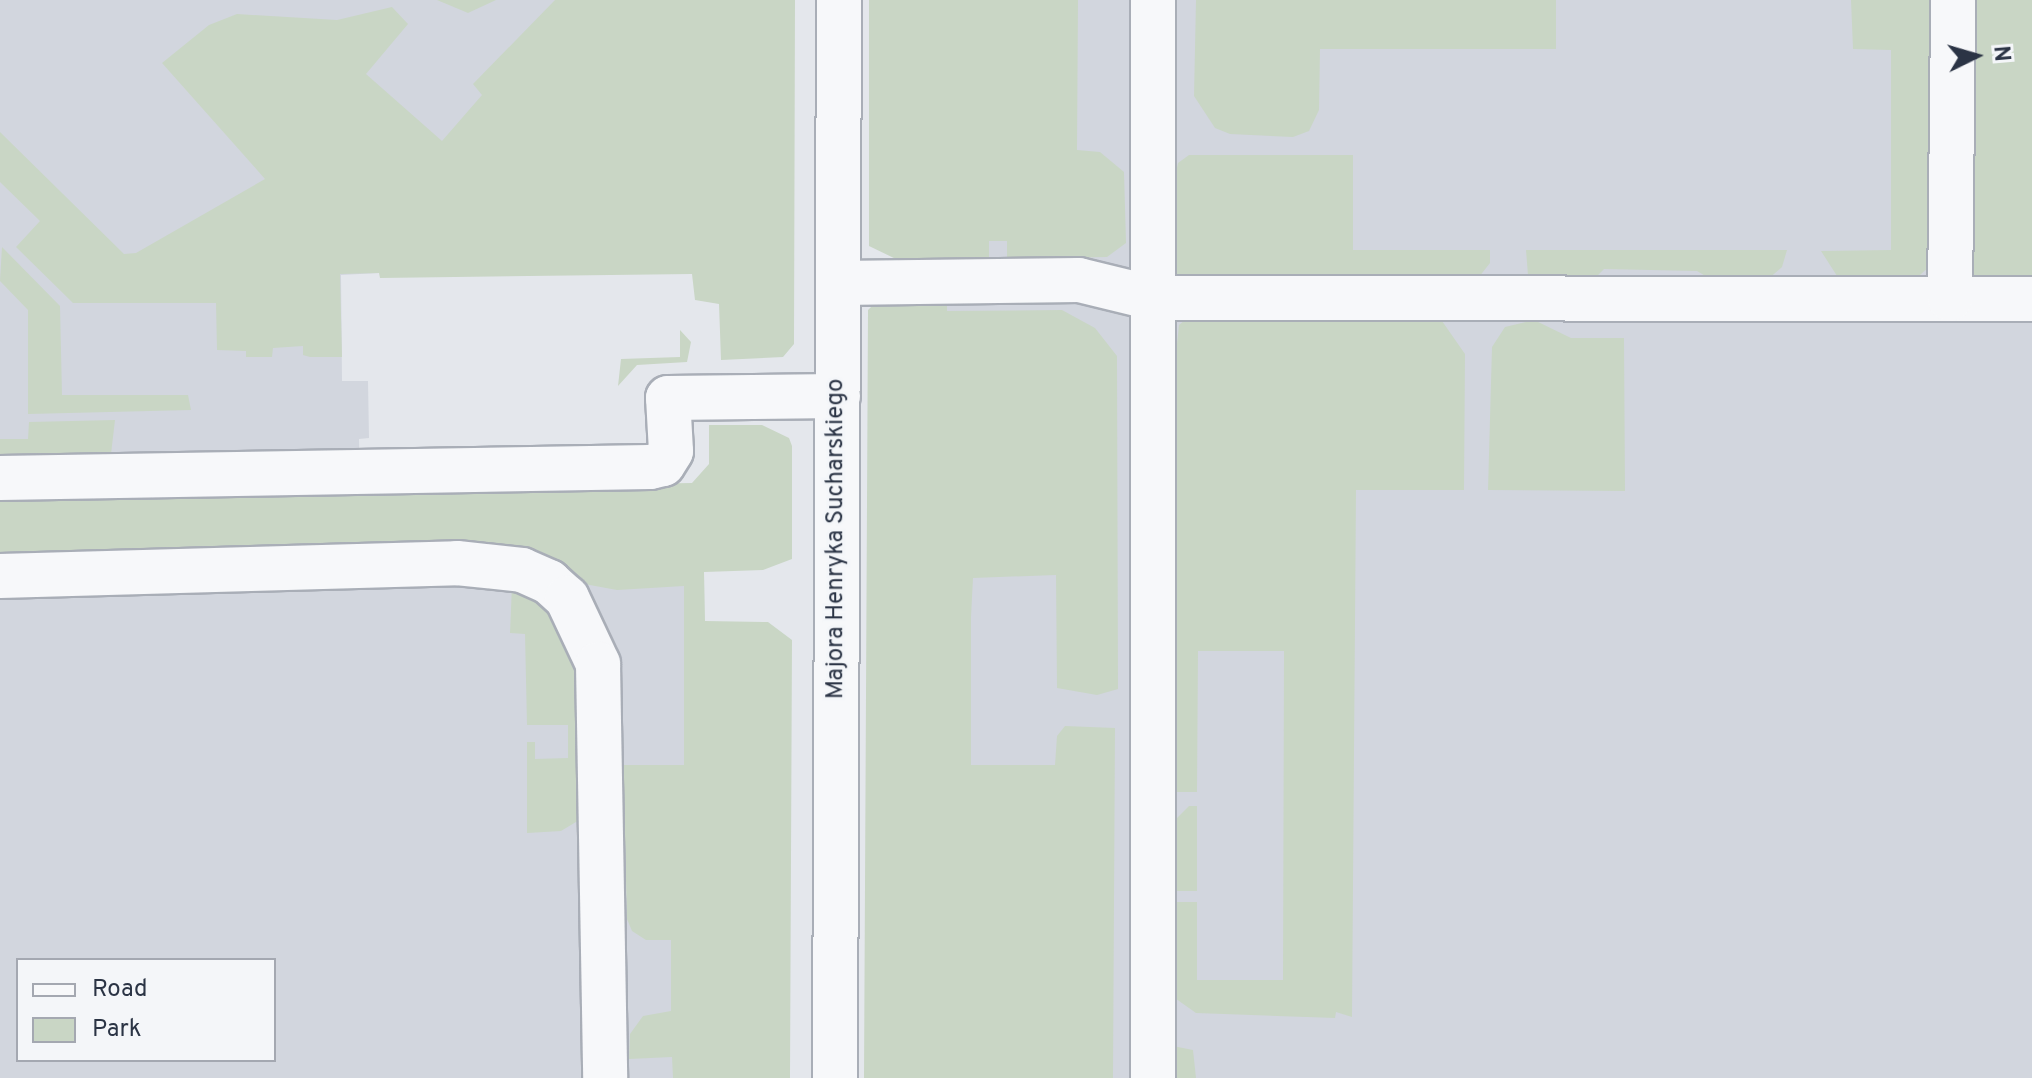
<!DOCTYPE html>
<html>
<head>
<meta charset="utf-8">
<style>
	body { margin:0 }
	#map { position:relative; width:2032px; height:1078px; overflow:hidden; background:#e4e7ec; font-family:Overpass,sans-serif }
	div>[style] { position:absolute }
	.built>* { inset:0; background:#d2d6de }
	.green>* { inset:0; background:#c9d6c5 }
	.roads { filter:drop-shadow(2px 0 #a9aeb7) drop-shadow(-2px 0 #a9aeb7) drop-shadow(0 2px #a9aeb7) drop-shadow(0 -2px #a9aeb7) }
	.minor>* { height:44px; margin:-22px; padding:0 22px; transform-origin:22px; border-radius:22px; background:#f7f8fa }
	span { translate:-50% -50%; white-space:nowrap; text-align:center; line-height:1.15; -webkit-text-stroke:6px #f4f6f9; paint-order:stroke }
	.street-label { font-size:24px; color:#2b3445 }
	.legend { position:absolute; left:16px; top:958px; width:260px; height:104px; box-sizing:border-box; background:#f4f6f9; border:2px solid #a4a8b1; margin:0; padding:10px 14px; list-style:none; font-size:24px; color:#2b3445 }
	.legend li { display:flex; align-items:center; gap:16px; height:40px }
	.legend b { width:40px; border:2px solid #a4a8b1 }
	.north { position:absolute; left:1936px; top:16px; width:80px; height:80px; -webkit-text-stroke:6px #f4f6f9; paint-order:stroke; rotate:85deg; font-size:22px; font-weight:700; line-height:32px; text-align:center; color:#2b3445 }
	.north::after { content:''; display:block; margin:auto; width:28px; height:36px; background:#2b3445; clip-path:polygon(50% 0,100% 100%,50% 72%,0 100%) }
</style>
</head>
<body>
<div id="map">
	<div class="built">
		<i style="clip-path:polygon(evenodd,0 0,727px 0,379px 273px,341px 275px,342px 381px,368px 381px,369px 438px,359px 439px,360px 488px,704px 571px,706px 1078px,0 1078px,0 0,18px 960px,274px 960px,274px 1060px,18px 1060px,18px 960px)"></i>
		<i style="clip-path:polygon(947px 0,2032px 0,2032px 1078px,947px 1078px)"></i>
	</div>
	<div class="green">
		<i style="clip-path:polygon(437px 0,496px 0,468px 13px)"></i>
		<i style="clip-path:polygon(555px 0,795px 0,794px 344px,783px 357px,721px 360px,719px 304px,695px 300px,692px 274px,380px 278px,379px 273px,340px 274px,342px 357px,310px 357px,303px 355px,303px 346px,273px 348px,272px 357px,246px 357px,246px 351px,217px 350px,216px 303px,73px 303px,16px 247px,40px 221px,0 182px,0 132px,124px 254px,136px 253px,265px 179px,162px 63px,209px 25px,237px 14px,337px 20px,392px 7px,408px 24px,366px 74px,442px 141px,482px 95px,473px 84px)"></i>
		<i style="clip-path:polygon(869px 0,1078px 0,1077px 150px,1100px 152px,1124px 172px,1126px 243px,1107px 257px,1007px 259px,1007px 241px,989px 241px,989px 260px,947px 261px,898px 260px,869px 246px)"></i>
		<i style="clip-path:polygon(1196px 0,1556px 0,1556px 49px,1320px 49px,1319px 110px,1309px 131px,1293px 137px,1230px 134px,1215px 128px,1194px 96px)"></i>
		<i style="clip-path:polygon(1851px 0,1936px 0,1929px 267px,1913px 281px,1839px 279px,1821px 251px,1891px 250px,1891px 50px,1853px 49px)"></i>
		<i style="clip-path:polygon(1971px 0,2032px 0,2032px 283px,1971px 283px)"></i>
		<i style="clip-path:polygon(1189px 155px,1353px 155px,1353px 250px,1490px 250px,1490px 263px,1479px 277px,1178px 278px,1171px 271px,1175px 177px,1178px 163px)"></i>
		<i style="clip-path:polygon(2px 247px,60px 306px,62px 395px,188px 395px,191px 410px,28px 414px,28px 310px,0 281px)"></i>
		<i style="clip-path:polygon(1526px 250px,1787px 250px,1782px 267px,1767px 280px,1719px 284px,1697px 271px,1604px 269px,1591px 282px,1535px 282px,1528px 275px)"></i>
		<i style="clip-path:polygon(947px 293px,947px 311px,1062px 310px,1095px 328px,1117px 356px,1118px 689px,1097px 695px,1057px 688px,1056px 575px,973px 578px,971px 617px,971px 765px,1055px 765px,1057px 736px,1065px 726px,1115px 728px,1113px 1078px,864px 1078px,868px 310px,877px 301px)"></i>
		<i style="clip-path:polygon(1425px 315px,1442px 321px,1465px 354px,1464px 490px,1356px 490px,1352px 1017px,1336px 1012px,1335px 1018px,1196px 1013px,1172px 996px,1172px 902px,1197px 902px,1197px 980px,1283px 980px,1284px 651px,1198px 651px,1197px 792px,1171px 792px,1173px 381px,1179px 325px,1185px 320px)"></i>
		<i style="clip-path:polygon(1534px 320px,1571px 338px,1624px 338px,1625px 491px,1488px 490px,1492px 347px,1505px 327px)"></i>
		<i style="clip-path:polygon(680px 330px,691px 342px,687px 362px,637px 365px,618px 386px,621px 359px,680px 357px)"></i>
		<i style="clip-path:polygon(115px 420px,111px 454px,0 455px,0 439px,28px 439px,29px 422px)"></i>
		<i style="clip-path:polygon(709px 425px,762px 425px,789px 438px,792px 446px,792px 559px,763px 570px,704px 572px,705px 621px,768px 622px,792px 640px,790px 1078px,673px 1078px,672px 1057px,629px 1059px,630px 1034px,643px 1016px,671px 1011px,671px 940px,646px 940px,632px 931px,627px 919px,623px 765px,684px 765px,684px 586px,617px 590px,579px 583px,528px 550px,497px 544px,0 552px,0 494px,692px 483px,709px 464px)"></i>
		<i style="clip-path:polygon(512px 585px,546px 606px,581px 666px,581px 819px,561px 831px,527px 833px,527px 742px,535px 742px,535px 759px,568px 758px,568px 725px,527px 725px,525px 634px,510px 633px)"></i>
		<i style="clip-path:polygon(1189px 806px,1197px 806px,1197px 891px,1172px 891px,1172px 836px,1175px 820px)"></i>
		<i style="clip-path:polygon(1173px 1046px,1193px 1050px,1196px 1078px,1173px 1078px)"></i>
	</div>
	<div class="roads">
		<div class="minor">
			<i style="left:838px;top:283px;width:241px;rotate:-0.7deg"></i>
			<i style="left:1079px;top:280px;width:76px;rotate:13.7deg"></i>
			<i style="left:1153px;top:298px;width:879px;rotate:0.07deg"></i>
			<i style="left:1950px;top:299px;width:299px;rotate:-89.4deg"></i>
			<i style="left:0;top:478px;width:650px;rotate:-0.97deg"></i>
			<i style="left:650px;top:467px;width:13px;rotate:-13deg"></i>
			<i style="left:663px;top:464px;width:15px;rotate:-58deg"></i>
			<i style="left:671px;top:451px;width:53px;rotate:-93.2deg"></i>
			<i style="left:668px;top:398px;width:170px;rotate:-0.7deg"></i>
			<i style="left:0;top:576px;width:457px;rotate:-1.6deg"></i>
			<i style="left:457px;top:563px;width:65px;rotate:6.1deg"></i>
			<i style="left:522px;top:570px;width:30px;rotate:24deg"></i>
			<i style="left:549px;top:582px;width:24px;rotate:42deg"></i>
			<i style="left:567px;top:598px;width:73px;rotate:64.8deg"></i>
			<i style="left:598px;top:664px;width:414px;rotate:89deg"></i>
			<i style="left:835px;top:1078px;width:1078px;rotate:-89.79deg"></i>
			<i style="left:1153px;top:1078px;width:1078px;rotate:-90deg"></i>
		</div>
	</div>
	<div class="street-label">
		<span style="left:837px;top:539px;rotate:-90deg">Majora Henryka Sucharskiego</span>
	</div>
	<ul class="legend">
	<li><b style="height:10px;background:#f7f8fa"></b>Road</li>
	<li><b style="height:22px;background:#c9d6c5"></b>Park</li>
	</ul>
	<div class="north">N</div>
</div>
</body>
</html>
